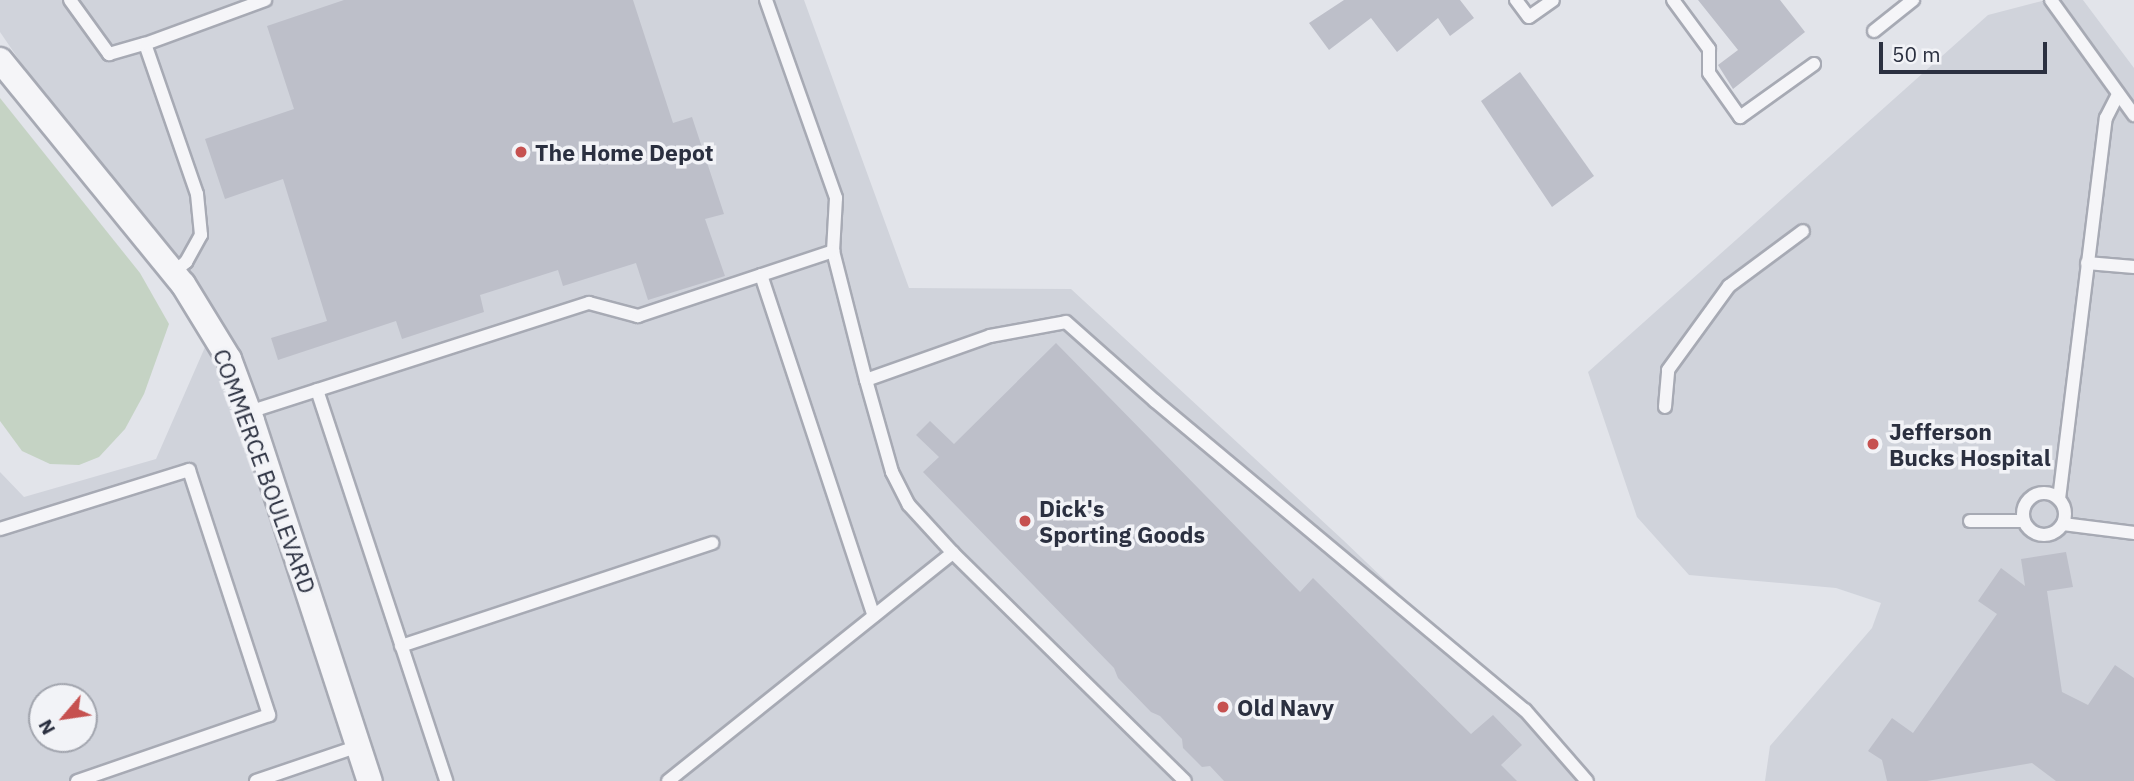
<!DOCTYPE html>
<html>
<head>
<meta charset="utf-8">
<style>
	body { margin:0 }
	#map { position:relative; width:2134px; height:781px; overflow:hidden; background:#e2e4ea; font-family:"IBM Plex Sans",sans-serif }
	div>[style] { position:absolute }
	.built>* { inset:0; background:#d0d3db }
	.green>* { inset:0; background:#c5d3c4 }
	.building>* { inset:0; background:#bdbfc9 }
	.roads { filter:drop-shadow(2px 0 #a7aab4) drop-shadow(-2px 0 #a7aab4) drop-shadow(0 2px #a7aab4) drop-shadow(0 -2px #a7aab4) }
	.service>* { height:12px; margin:-6px; padding:0 6px; transform-origin:6px; border-radius:6px; background:#f5f5f8 }
	.service>.ring { margin:-6px; padding:0; box-sizing:content-box; background:none; border:12px solid #f5f5f8; border-radius:50% }
	.minor>* { height:24px; margin:-12px; padding:0 12px; transform-origin:12px; border-radius:12px; background:#f5f5f8 }
	.dots>* { width:19px; height:19px; translate:-50% -50%; box-sizing:border-box; border:4px solid #f2f3f7; border-radius:50% }
	span { translate:-50% -50%; white-space:nowrap; text-align:center; line-height:1.15; -webkit-text-stroke:7px #f2f3f7; paint-order:stroke }
	.poi-label { font-size:23px; color:#2b3040; font-weight:700 }
	.left { translate:0 -50%; text-align:left }
	.street-label { font-size:23px; color:#2b3040 }
	.north { position:absolute; left:28px; top:683px; width:70px; height:70px; box-sizing:border-box; background:#f2f3f7; border:2px solid #a2a5ae; border-radius:50%; rotate:241deg; font-size:19px; font-weight:700; line-height:28px; text-align:center; color:#2b3040 }
	.north::after { content:''; display:block; margin:auto; width:24px; height:32px; background:#c65150; clip-path:polygon(50% 0,100% 100%,50% 72%,0 100%) }
	.scale { position:absolute; left:1879px; top:42px; width:168px; height:32px; box-sizing:border-box; border:4px solid #2b3040; border-top:0; padding-left:9px; font-size:21px; line-height:24px; white-space:nowrap; color:#2b3040; -webkit-text-stroke:5px #f2f3f7; paint-order:stroke }
</style>
</head>
<body>
<div id="map">
	<div class="built">
		<i style="clip-path:polygon(evenodd,0 0,804px 0,909px 288px,1071px 289px,1343px 540px,1595px 781px,0 781px,0 472px,24px 497px,156px 459px,209px 338px,0 32px,0 0,42px 697px,84px 697px,84px 739px,42px 739px,42px 697px)"></i>
		<i style="clip-path:polygon(2046px 0,2083px 0,2134px 68px,2134px 781px,1765px 781px,1770px 746px,1872px 628px,1881px 603px,1836px 588px,1689px 575px,1637px 517px,1588px 372px,1988px 15px)"></i>
	</div>
	<div class="green">
		<i style="clip-path:polygon(0 98px,140px 273px,169px 324px,144px 394px,125px 429px,99px 457px,79px 465px,50px 464px,22px 451px,0 421px)"></i>
	</div>
	<div class="building">
		<i style="clip-path:polygon(344px 0,633px 0,673px 123px,692px 117px,724px 214px,705px 219px,725px 276px,648px 300px,636px 263px,563px 286px,558px 270px,480px 295px,484px 312px,402px 339px,396px 321px,278px 360px,271px 338px,327px 321px,283px 179px,225px 199px,205px 139px,294px 109px,267px 26px)"></i>
		<i style="clip-path:polygon(1344px 0,1460px 0,1474px 18px,1450px 36px,1438px 18px,1397px 52px,1371px 18px,1329px 50px,1309px 23px)"></i>
		<i style="clip-path:polygon(1698px 0,1780px 0,1805px 32px,1733px 89px,1718px 65px,1738px 50px)"></i>
		<i style="clip-path:polygon(1520px 72px,1594px 176px,1552px 207px,1481px 101px)"></i>
		<i style="clip-path:polygon(1056px 343px,1300px 592px,1313px 578px,1471px 734px,1493px 715px,1522px 745px,1501px 765px,1517px 781px,1224px 781px,1210px 766px,1202px 767px,1183px 748px,1182px 739px,1160px 716px,1151px 712px,1118px 678px,1114px 668px,923px 472px,939px 457px,916px 435px,930px 421px,954px 444px)"></i>
		<i style="clip-path:polygon(2066px 552px,2073px 587px,2047px 591px,2062px 692px,2088px 705px,2115px 665px,2134px 678px,2134px 781px,2056px 781px,2032px 763px,1927px 781px,1887px 781px,1882px 760px,1868px 751px,1892px 718px,1913px 733px,1997px 614px,1978px 601px,2001px 568px,2025px 586px,2021px 559px)"></i>
	</div>
	<div class="roads">
		<div class="service">
			<i style="left:70px;top:0;width:67px;rotate:54.2deg"></i>
			<i style="left:109px;top:54px;width:37px;rotate:-16deg"></i>
			<i style="left:766px;top:0;width:210px;rotate:70.5deg"></i>
			<i style="left:836px;top:198px;width:53px;rotate:93.2deg"></i>
			<i style="left:833px;top:251px;width:133px;rotate:75.7deg"></i>
			<i style="left:866px;top:380px;width:132px;rotate:-19.5deg"></i>
			<i style="left:990px;top:336px;width:77px;rotate:-10.4deg"></i>
			<i style="left:1066px;top:322px;width:119px;rotate:41.6deg"></i>
			<i style="left:1155px;top:401px;width:482px;rotate:39.9deg"></i>
			<i style="left:1525px;top:710px;width:94px;rotate:48.9deg"></i>
			<i style="left:1516px;top:0;width:21px;rotate:53deg"></i>
			<i style="left:1529px;top:17px;width:29px;rotate:-35deg"></i>
			<i style="left:1673px;top:0;width:61px;rotate:53.7deg"></i>
			<i style="left:1709px;top:49px;width:24px;rotate:90deg"></i>
			<i style="left:1709px;top:73px;width:54px;rotate:54.8deg"></i>
			<i style="left:1740px;top:117px;width:91px;rotate:-35.6deg"></i>
			<i style="left:2051px;top:0;width:142px;rotate:54.2deg"></i>
			<i style="left:1874px;top:31px;width:50px;rotate:-38.5deg"></i>
			<i style="left:2087px;top:263px;width:47px;rotate:4.9deg"></i>
			<i style="left:174px;top:272px;width:16px;rotate:-40deg"></i>
			<i style="left:186px;top:262px;width:31px;rotate:-61deg"></i>
			<i style="left:201px;top:235px;width:41px;rotate:-95.6deg"></i>
			<i style="left:197px;top:194px;width:159px;rotate:-109.1deg"></i>
			<i style="left:145px;top:44px;width:128px;rotate:-20.1deg"></i>
			<i style="left:761px;top:275px;width:359px;rotate:71.7deg"></i>
			<i style="left:866px;top:380px;width:96px;rotate:74.2deg"></i>
			<i style="left:892px;top:472px;width:37px;rotate:63deg"></i>
			<i style="left:909px;top:505px;width:65px;rotate:47.5deg"></i>
			<i style="left:953px;top:553px;width:325px;rotate:44.5deg"></i>
			<i style="left:317px;top:390px;width:412px;rotate:71.7deg"></i>
			<i style="left:1665px;top:407px;width:37px;rotate:-85deg"></i>
			<i style="left:1668px;top:370px;width:104px;rotate:-54deg"></i>
			<i style="left:1729px;top:286px;width:92px;rotate:-36.6deg"></i>
			<i style="left:249px;top:412px;width:357px;rotate:-17.8deg"></i>
			<i style="left:589px;top:303px;width:51px;rotate:14.9deg"></i>
			<i style="left:638px;top:316px;width:206px;rotate:-18.4deg"></i>
			<i class="ring" style="left:2023px;top:493px;width:30px;height:30px"></i>
			<i style="left:2059px;top:499px;width:384px;rotate:-83deg"></i>
			<i style="left:2106px;top:118px;width:27px;rotate:-63deg"></i>
			<i style="left:1970px;top:521px;width:53px"></i>
			<i style="left:2063px;top:524px;width:72px;rotate:7.2deg"></i>
			<i style="left:0;top:529px;width:198px;rotate:-17.3deg"></i>
			<i style="left:189px;top:470px;width:258px;rotate:71.9deg"></i>
			<i style="left:269px;top:715px;width:203px;rotate:161deg"></i>
			<i style="left:401px;top:646px;width:328px;rotate:-18.3deg"></i>
			<i style="left:256px;top:781px;width:109px;rotate:-18.8deg"></i>
			<i style="left:668px;top:781px;width:365px;rotate:-38.7deg"></i>
		</div>
		<div class="minor">
			<i style="left:0;top:60px;width:289px;rotate:50.8deg"></i>
			<i style="left:183px;top:284px;width:88px;rotate:58.5deg"></i>
			<i style="left:229px;top:359px;width:66px;rotate:69.6deg"></i>
			<i style="left:252px;top:421px;width:379px;rotate:71.9deg"></i>
		</div>
	</div>
	<div class="dots">
		<i style="left:521px;top:152px;background:#c65150"></i>
		<i style="left:1873px;top:444px;background:#c65150"></i>
		<i style="left:1025px;top:521px;background:#c65150"></i>
		<i style="left:1223px;top:707px;background:#c65150"></i>
	</div>
	<div class="poi-label">
		<span class="left" style="left:535px;top:152px">The Home Depot</span>
		<span class="left" style="left:1889px;top:444px">Jefferson<br>Bucks Hospital</span>
		<span class="left" style="left:1039px;top:521px">Dick's<br>Sporting Goods</span>
		<span class="left" style="left:1237px;top:707px">Old Navy</span>
	</div>
	<div class="street-label">
		<span style="left:265px;top:471px;rotate:70deg">COMMERCE BOULEVARD</span>
	</div>
	<div class="north">N</div>
	<div class="scale">50 m</div>
</div>
</body>
</html>
